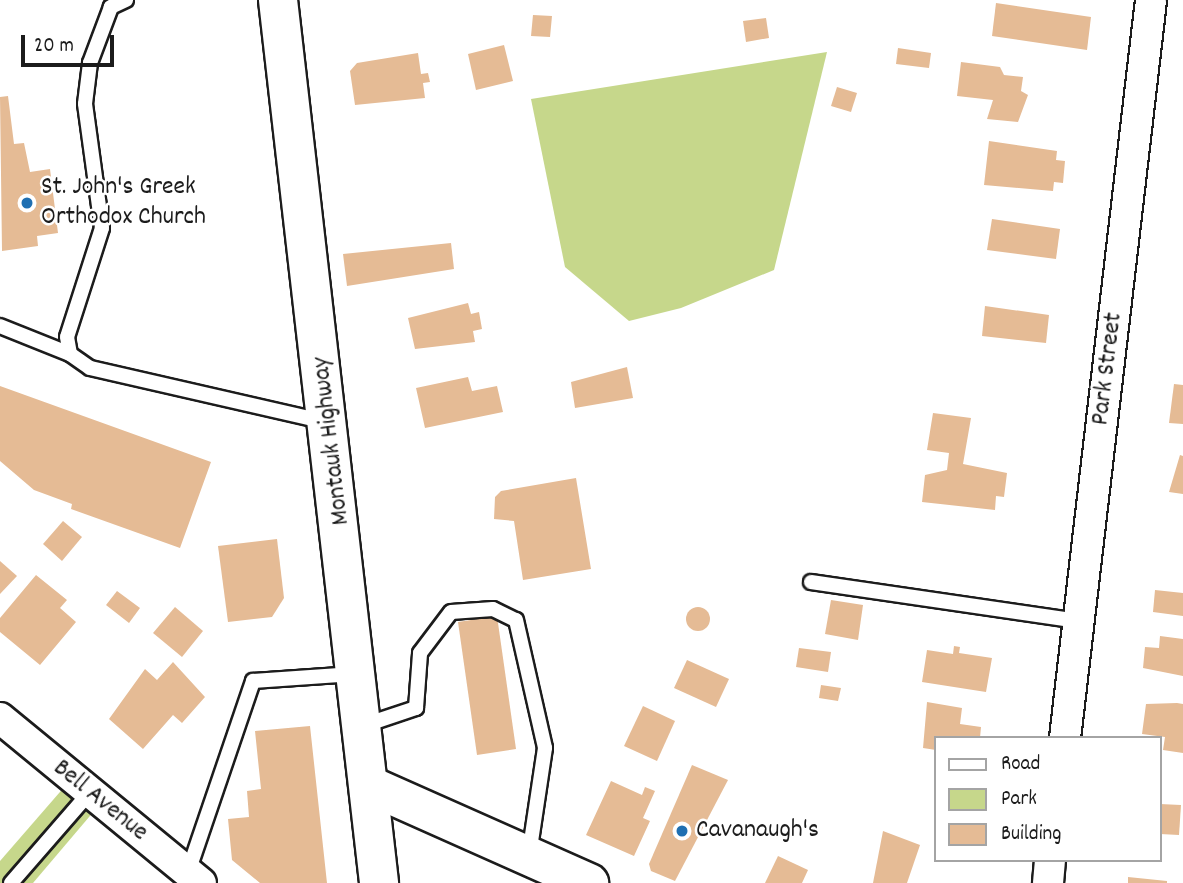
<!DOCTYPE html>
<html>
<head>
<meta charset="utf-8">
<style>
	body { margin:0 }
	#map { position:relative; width:1183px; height:883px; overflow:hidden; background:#fff; font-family:Dekko,sans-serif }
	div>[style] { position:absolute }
	.green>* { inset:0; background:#c6d78b }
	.building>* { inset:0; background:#e5bb95 }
	.round { border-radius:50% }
	.roads { filter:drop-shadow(2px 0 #1c1c1c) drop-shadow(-2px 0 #1c1c1c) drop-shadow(0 2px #1c1c1c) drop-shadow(0 -2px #1c1c1c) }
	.lane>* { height:14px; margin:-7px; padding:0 7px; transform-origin:7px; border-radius:7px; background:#fff }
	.street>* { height:30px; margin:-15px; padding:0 15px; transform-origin:15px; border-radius:15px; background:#fff }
	.secondary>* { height:38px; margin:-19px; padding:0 19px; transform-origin:19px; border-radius:19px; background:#fff }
	.primary>* { height:38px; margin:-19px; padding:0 19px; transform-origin:19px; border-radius:19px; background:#fff }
	.dots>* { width:19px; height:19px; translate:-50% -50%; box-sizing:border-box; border:4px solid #fff; border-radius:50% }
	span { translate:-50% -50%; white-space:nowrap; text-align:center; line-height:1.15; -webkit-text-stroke:5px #fff; paint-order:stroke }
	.poi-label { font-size:26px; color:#1c1c1c }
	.left { translate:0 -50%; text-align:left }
	.street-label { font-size:26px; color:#1c1c1c }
	.legend { position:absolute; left:934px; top:736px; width:228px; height:126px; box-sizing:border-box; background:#fff; border:2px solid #a4a4a4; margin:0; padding:9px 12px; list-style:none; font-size:21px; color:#1c1c1c }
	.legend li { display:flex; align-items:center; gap:14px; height:35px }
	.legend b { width:35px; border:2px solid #a4a4a4 }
	.scale { position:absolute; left:21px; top:35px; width:93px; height:32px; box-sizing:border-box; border:4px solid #1c1c1c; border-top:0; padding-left:9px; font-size:21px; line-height:24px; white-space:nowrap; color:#1c1c1c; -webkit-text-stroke:5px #fff; paint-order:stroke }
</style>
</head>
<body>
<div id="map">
	<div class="green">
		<i style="clip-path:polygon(827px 52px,774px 270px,681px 308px,629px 321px,565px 267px,531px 99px)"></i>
		<i style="clip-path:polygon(66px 785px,95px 810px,33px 883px,0 883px,0 861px)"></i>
	</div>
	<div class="building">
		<i style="clip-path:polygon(996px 3px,1091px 17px,1087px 50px,992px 36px)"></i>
		<i style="clip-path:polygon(533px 15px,552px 16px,550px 37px,531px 36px)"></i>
		<i style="clip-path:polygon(766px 18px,769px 38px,746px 42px,743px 21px)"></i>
		<i style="clip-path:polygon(504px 45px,513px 81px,476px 90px,468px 54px)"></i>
		<i style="clip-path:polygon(898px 48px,931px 53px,929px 68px,896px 64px)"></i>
		<i style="clip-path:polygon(418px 53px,421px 74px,428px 73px,430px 82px,423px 83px,425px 98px,355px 105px,350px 71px,357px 63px)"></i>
		<i style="clip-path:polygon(961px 62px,1000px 67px,1004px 75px,1023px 77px,1021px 91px,1028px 95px,1018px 122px,987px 119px,993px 100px,957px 96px)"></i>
		<i style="clip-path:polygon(837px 87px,857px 93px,851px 112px,831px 106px)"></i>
		<i style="clip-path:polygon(8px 96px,14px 144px,24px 143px,30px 172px,50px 169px,58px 233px,37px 236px,38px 246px,2px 251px,0 97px)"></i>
		<i style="clip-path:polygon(989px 141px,1057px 151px,1056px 160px,1065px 161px,1063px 183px,1054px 182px,1053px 191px,984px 185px)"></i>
		<i style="clip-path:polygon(992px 219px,1060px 229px,1056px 259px,987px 250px)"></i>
		<i style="clip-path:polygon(451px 243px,454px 269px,347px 286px,343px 254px)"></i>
		<i style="clip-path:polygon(468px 303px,471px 314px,479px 312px,482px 329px,473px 331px,475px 342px,415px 349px,408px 318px)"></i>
		<i style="clip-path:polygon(985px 306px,1049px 315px,1046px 343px,982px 336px)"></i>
		<i style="clip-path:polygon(627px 367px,633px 398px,575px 408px,571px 382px)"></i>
		<i style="clip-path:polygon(468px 377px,472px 391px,497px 386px,503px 412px,425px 428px,416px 388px)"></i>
		<i style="clip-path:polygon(1174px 384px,1183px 385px,1183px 424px,1169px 423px)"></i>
		<i style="clip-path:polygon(0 386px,211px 462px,180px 548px,71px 509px,72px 504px,34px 490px,0 461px)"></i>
		<i style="clip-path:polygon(933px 413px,971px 418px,963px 464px,1007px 473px,1004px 497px,996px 496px,995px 510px,922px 502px,925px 475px,947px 470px,949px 453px,927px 450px)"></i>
		<i style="clip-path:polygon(1180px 455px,1183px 456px,1183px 494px,1169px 492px)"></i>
		<i style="clip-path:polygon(576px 478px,591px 569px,523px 580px,514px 521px,494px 519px,495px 497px,501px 491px)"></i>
		<i style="clip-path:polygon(63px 521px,82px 537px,62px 561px,43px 544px)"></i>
		<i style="clip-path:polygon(277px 539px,284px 598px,272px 617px,228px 622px,218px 546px)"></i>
		<i style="clip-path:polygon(0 561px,17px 576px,0 594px)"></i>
		<i style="clip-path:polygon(36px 575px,67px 600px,60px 608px,76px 622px,40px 665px,0 632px,0 618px)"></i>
		<i style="clip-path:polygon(1155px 590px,1183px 593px,1183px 616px,1153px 612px)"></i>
		<i style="clip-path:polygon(117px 591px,140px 608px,129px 623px,106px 605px)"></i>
		<i style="clip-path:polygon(831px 600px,863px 605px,858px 640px,825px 634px)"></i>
		<i style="clip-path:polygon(175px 607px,203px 631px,182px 657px,153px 633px)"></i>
		<i class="round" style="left:686px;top:607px;width:24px;height:24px"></i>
		<i style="clip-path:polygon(497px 616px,516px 749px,477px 755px,458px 622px)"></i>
		<i style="clip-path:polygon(1160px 636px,1183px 639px,1183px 676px,1143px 668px,1145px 647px,1159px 648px)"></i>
		<i style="clip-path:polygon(954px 646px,960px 647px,959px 653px,992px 658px,986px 692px,922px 682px,927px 650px,953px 654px)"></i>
		<i style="clip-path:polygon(799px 648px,831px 652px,828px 672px,796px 667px)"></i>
		<i style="clip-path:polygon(687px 660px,729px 679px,716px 707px,674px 688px)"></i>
		<i style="clip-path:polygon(173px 662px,205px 697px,182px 723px,173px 715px,143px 749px,109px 719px,145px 669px,157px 680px)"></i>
		<i style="clip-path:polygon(821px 685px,841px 688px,838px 701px,819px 698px)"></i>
		<i style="clip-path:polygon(927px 702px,962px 708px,960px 724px,981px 727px,980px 738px,936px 738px,936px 750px,923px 748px)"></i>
		<i style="clip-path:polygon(1177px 703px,1183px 704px,1183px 753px,1163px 750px,1165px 737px,1142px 734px,1146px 704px)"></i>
		<i style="clip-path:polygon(643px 706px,675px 721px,657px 761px,624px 746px)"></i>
		<i style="clip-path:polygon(310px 726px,327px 883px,260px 883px,232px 860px,228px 819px,249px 817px,247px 791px,261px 789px,255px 731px)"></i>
		<i style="clip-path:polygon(692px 765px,728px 780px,675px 881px,651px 871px,649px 864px)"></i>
		<i style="clip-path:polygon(611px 781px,642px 795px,645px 787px,655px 791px,643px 818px,650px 821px,634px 856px,586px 835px)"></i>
		<i style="clip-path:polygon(1160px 804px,1181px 805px,1179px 835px,1160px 834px)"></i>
		<i style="clip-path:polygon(883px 831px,920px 845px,907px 883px,873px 883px)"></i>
		<i style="clip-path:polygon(778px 856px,808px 870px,802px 883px,765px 883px)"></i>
		<i style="clip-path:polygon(1128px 877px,1167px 881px,1167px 883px,1128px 883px)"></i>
	</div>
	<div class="roads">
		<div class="lane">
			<i style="left:126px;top:0;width:17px;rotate:155deg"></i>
			<i style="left:111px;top:7px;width:60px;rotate:110.6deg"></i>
			<i style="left:90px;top:63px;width:41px;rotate:97deg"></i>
			<i style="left:85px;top:104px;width:125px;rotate:82.2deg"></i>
			<i style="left:102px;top:228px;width:114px;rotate:107.8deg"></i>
			<i style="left:67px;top:337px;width:17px;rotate:80deg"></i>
			<i style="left:70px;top:354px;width:24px;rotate:35deg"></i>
			<i style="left:90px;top:368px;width:238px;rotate:12.9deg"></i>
			<i style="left:0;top:326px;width:75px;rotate:21.8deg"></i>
			<i style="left:811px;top:582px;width:270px;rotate:8.3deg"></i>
			<i style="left:365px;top:725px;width:54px;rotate:-18.4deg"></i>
			<i style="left:416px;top:708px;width:55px;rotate:-85.8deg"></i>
			<i style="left:420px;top:653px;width:51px;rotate:-52.9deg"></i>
			<i style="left:451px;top:612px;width:42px;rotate:-4.1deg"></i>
			<i style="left:493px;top:609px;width:25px;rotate:26deg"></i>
			<i style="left:516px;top:620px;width:131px;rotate:77.2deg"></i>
			<i style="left:545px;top:748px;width:108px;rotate:98.5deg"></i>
			<i style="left:188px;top:872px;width:202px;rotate:-71.2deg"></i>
			<i style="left:253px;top:681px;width:101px;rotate:-4deg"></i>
			<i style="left:11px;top:883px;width:121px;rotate:-49deg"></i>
		</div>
		<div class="street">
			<i style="left:0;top:718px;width:260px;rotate:39.4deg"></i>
			<i style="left:1065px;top:738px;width:743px;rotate:-83.35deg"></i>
			<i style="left:1048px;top:883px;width:23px;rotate:-85deg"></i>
		</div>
		<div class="secondary">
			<i style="left:371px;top:786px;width:239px;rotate:24deg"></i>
		</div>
		<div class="primary">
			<i style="left:278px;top:0;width:889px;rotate:83.47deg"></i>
		</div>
	</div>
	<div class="dots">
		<i style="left:27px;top:203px;background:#1f6fb2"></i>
		<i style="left:682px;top:831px;background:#1f6fb2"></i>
	</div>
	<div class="poi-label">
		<span class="left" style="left:41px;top:203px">St. John's Greek<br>Orthodox Church</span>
		<span class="left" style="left:696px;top:831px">Cavanaugh's</span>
	</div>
	<div class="street-label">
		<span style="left:1108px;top:369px;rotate:-83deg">Park Street</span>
		<span style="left:332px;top:441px;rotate:-97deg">Montauk Highway</span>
		<span style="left:100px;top:801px;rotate:39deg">Bell Avenue</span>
	</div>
	<ul class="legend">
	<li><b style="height:9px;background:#fff"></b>Road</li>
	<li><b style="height:19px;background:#c6d78b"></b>Park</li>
	<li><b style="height:19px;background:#e5bb95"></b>Building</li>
	</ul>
	<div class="scale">20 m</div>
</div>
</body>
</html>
